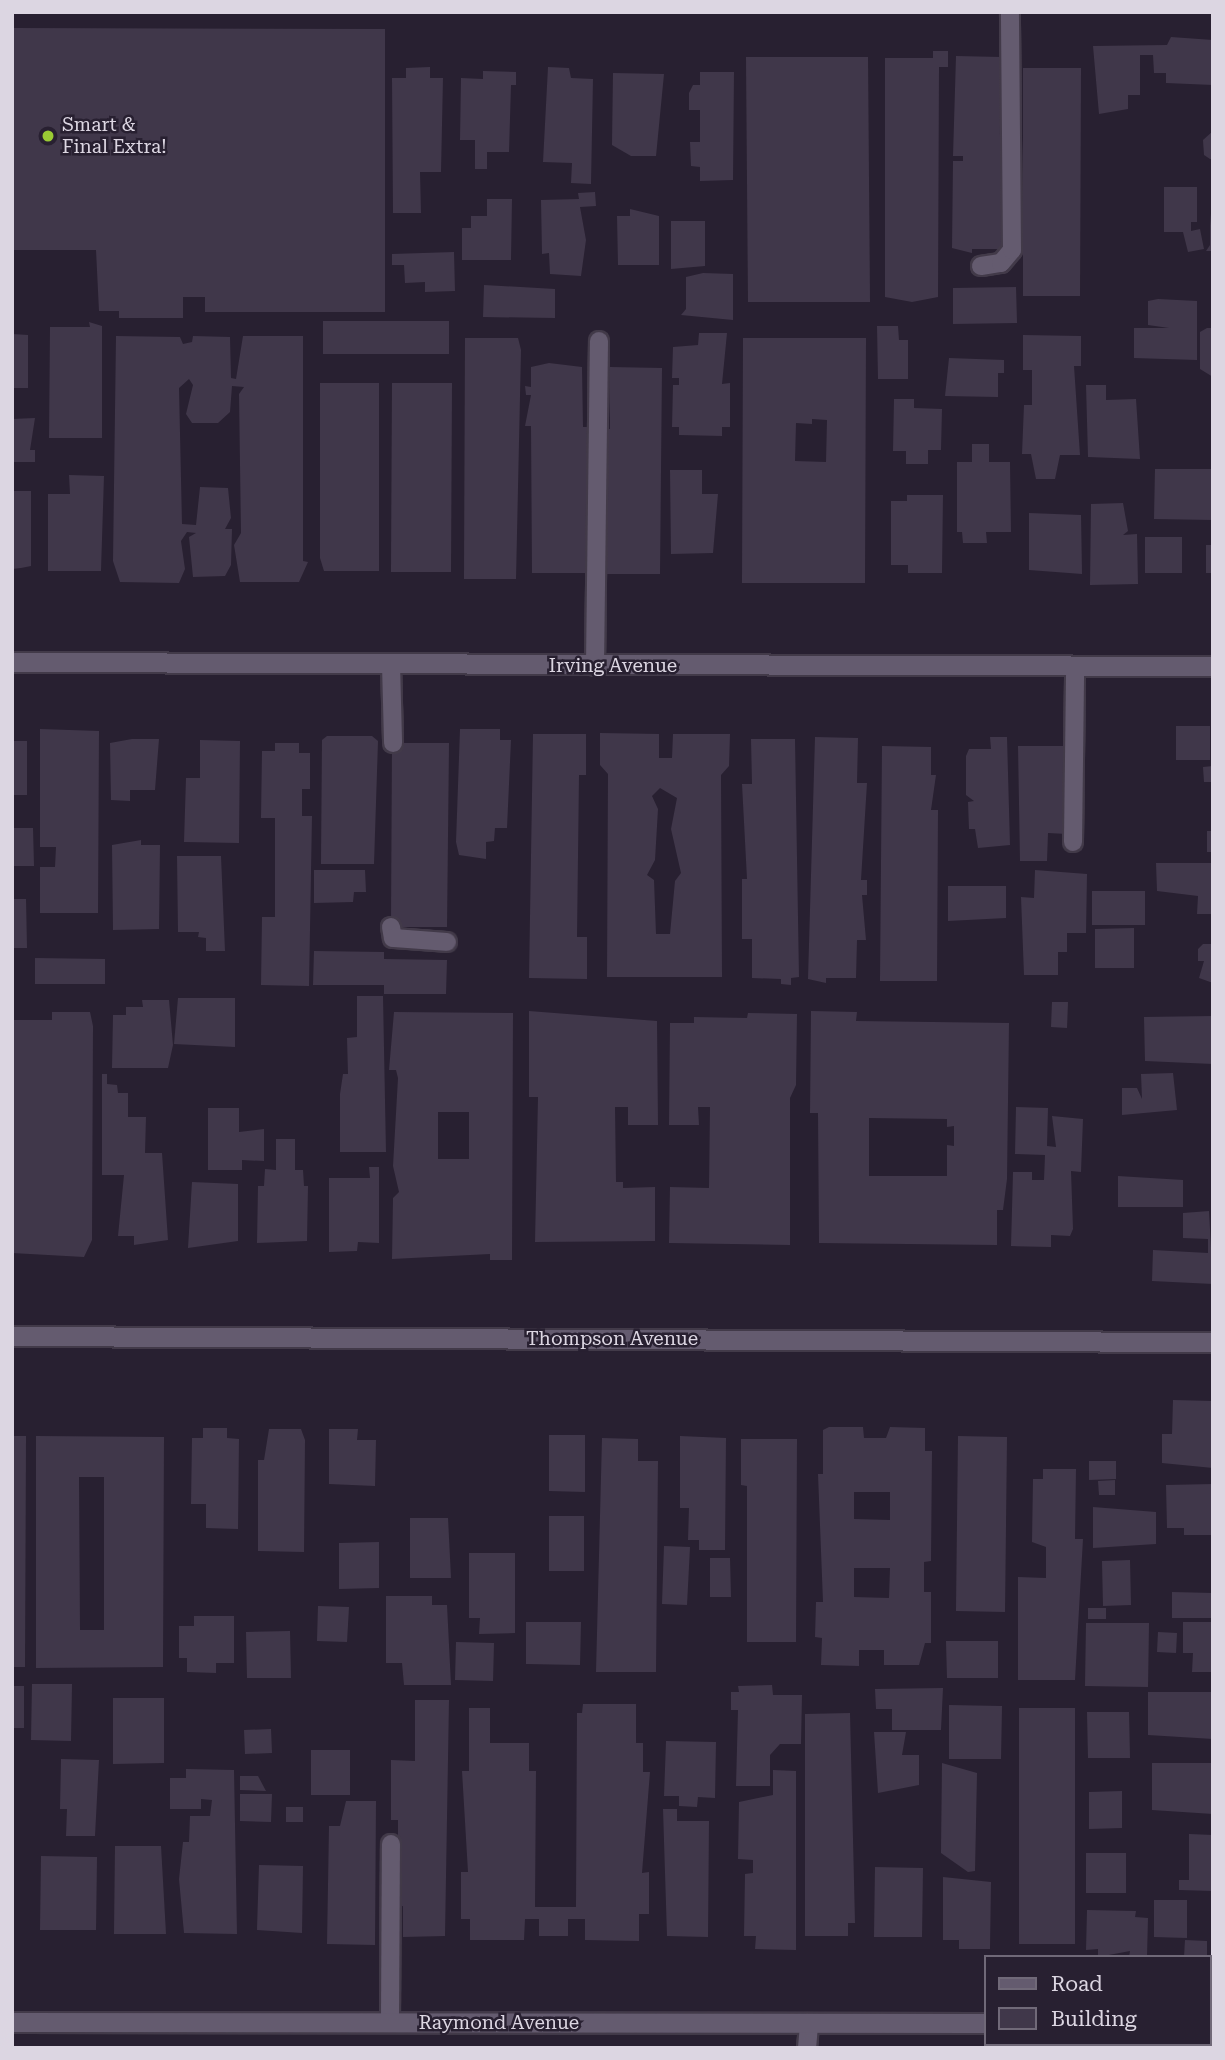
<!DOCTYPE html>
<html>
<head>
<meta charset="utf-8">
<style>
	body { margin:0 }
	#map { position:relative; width:1225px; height:2060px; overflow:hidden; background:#282031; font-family:"Roboto Serif",serif }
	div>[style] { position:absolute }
	.building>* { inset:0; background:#40374a }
	.roads { filter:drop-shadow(2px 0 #423a49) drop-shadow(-2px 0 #423a49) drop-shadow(0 2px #423a49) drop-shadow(0 -2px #423a49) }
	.service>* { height:18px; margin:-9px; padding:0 9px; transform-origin:9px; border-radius:9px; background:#645b6f }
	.minor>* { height:19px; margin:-9.5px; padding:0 9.5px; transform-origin:9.5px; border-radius:9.5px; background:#645b6f }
	.dots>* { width:19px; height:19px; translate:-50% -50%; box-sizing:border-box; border:4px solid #282031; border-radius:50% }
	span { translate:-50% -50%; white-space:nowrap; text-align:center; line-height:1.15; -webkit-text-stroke:5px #282031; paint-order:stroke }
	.poi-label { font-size:19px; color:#dcd6e2 }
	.left { translate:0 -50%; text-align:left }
	.street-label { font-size:19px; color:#dcd6e2 }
	.frame { position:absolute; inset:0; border:14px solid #dcd6e2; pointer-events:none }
	.legend { position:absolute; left:984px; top:1955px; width:228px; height:91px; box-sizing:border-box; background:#282031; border:2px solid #706978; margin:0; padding:9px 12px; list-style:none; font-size:21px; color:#dcd6e2 }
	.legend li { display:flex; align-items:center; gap:14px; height:35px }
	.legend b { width:35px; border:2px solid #706978 }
</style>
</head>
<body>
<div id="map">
	<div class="building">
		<i style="clip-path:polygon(12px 28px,385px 29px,385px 312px,205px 312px,205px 297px,183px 297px,183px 318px,119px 318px,119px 311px,99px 311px,96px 250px,12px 250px)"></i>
		<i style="clip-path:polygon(1171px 37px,1213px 40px,1213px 85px,1166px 83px,1166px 73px,1154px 73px,1153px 55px,1140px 55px,1140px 95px,1128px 95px,1128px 109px,1099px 114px,1093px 46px,1167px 45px)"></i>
		<i style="clip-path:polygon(933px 51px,948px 51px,948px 67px,939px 67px,938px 297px,912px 302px,885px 297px,885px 58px,933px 58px)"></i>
		<i style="clip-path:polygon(956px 56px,1001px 57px,1004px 70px,1002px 249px,972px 249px,972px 253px,952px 248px,953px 161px,963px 161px,963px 156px,953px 156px)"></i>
		<i style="clip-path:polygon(746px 57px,868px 57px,870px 302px,748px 302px)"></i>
		<i style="clip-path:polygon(430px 67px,430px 78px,443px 78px,441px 172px,420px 172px,421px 213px,393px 213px,392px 78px,406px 78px,406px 68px)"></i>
		<i style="clip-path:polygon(548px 67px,569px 68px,571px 78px,593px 79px,591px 184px,571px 183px,572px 163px,543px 162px)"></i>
		<i style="clip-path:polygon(1023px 68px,1081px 68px,1080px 296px,1023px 296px)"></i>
		<i style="clip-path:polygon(483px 71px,516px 72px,516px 85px,511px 85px,509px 152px,487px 152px,487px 169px,475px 169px,475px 140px,460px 140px,461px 78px,483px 79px)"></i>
		<i style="clip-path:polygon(700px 72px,734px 72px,733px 180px,700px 181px,700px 167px,691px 166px,690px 142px,700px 142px,700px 110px,689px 110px,689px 93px,693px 85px,700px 85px)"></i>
		<i style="clip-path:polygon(613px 73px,664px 74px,656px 156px,631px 156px,612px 145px)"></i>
		<i style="clip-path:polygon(1213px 131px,1213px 159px,1210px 159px,1204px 155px,1203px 140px)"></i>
		<i style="clip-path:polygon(1164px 187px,1197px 187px,1197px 222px,1191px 222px,1191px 231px,1200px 229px,1204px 249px,1188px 252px,1183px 232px,1164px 232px)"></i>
		<i style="clip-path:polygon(595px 192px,596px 206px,580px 207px,586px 240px,581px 276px,550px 274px,549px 253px,542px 254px,541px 200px,579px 199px,578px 193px)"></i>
		<i style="clip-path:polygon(487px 199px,512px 199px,511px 260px,462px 260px,462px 228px,471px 228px,471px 216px,487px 216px)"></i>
		<i style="clip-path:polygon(630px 209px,659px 216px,659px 265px,618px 265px,617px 216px,630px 216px)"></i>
		<i style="clip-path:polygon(1210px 213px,1213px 251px,1206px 251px,1210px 245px)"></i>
		<i style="clip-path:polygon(671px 221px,705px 221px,705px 266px,671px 269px)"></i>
		<i style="clip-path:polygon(454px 252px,455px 291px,425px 292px,425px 282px,405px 283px,404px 265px,392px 265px,392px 254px)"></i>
		<i style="clip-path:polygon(703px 273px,733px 274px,733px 320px,681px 315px,686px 309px,686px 277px)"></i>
		<i style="clip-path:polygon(484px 285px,555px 289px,555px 318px,483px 317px)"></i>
		<i style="clip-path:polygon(1016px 287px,1017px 323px,953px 324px,953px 288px)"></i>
		<i style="clip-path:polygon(1158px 299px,1197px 301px,1197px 360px,1134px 358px,1134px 328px,1169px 328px,1148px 325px,1148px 301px)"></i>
		<i style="clip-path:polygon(323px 321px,449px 321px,449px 354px,323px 354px)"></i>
		<i style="clip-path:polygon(89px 322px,102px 326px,102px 438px,49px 438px,50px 327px,90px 327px)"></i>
		<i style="clip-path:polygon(877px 326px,898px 326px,899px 340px,908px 340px,908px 379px,878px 379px)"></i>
		<i style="clip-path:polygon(1207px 328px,1213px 328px,1213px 377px,1200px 369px,1200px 332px)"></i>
		<i style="clip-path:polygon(699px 333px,727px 333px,722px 384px,730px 383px,730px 427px,722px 427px,722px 436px,679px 435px,679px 427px,672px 427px,673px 385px,679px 385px,679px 378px,672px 378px,673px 347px,698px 345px)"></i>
		<i style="clip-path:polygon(12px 334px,28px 335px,28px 388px,12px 388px)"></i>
		<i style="clip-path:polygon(1023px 335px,1081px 336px,1081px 366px,1074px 366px,1080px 455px,1060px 455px,1055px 479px,1036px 479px,1031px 454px,1022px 454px,1024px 405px,1032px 405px,1032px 370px,1023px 370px)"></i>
		<i style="clip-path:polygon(116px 336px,180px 337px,183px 344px,192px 342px,193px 336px,230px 337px,231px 378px,236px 379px,243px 336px,303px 336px,303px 561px,308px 562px,299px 582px,240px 582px,234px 545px,241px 533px,239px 394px,244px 387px,232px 386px,230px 412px,218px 423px,192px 423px,186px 414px,193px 385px,189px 379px,179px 388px,182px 524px,196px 525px,200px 487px,228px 488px,231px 518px,225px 529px,232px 529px,231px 565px,225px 576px,193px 577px,189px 537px,196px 533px,187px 532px,181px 541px,185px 569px,179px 583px,120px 582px,113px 561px)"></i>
		<i style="clip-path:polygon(465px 338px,518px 338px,521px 350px,516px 579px,464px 579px)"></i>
		<i style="clip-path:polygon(evenodd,743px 338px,866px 338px,865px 583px,742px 583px,743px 338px,812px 419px,827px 420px,826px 462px,795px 461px,796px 423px,812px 424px,812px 419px)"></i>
		<i style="clip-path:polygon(949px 358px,1004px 360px,1004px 373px,998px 373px,998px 397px,945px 396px)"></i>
		<i style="clip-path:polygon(549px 363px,582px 367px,583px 427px,588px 427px,589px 573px,532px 573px,531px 426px,525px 426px,531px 395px,526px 395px,525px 386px,531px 387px,531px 367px)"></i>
		<i style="clip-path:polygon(610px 367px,662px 368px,660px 574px,601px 574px,603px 429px,610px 429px)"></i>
		<i style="clip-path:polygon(320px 383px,379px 383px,379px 571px,324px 571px,320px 558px)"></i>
		<i style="clip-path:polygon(392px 383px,452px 383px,451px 572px,391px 572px)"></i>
		<i style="clip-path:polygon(1086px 385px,1106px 385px,1106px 400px,1136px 399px,1140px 459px,1088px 457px)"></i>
		<i style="clip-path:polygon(894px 399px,914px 399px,914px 408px,942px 409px,941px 450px,928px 450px,928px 464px,906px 464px,906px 451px,893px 451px)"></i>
		<i style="clip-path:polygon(35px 418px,30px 450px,35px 450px,35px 462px,12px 462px,12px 419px)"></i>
		<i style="clip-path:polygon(972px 444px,989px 444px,989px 462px,1010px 462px,1011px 532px,986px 532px,987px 543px,963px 543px,962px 532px,957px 532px,957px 462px,972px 462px)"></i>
		<i style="clip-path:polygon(1155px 469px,1213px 469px,1213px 520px,1154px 519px)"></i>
		<i style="clip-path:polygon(670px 470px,702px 470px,702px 494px,718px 494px,713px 553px,671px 554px)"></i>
		<i style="clip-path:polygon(69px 475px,104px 476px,101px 571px,48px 571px,48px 494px,70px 494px)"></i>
		<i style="clip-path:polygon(12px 491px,31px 491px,31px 566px,21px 568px,12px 569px)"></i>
		<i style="clip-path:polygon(907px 495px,943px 495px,942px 573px,908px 573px,908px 565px,891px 565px,891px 501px,907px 501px)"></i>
		<i style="clip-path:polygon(1123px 503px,1128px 531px,1123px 535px,1137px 534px,1138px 584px,1090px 585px,1091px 504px)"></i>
		<i style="clip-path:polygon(1029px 513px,1081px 515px,1082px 574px,1029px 570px)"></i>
		<i style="clip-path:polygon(1145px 537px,1182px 537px,1182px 573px,1145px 573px)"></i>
		<i style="clip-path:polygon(1206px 545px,1213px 545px,1213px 573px,1206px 573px)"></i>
		<i style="clip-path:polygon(1176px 726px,1210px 726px,1210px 760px,1176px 760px)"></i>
		<i style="clip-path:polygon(40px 729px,99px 731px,98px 913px,40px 913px,40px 867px,55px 867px,56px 847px,40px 847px)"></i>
		<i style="clip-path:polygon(460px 729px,500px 729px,500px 740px,511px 740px,507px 828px,495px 828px,494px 841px,486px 842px,486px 859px,459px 855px,456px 842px)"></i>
		<i style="clip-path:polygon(evenodd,600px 733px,659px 734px,659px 758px,672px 758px,673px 734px,730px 734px,729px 766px,721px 775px,722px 977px,607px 977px,608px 774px,600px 765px,600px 733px,660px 788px,677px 798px,671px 829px,681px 873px,675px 881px,670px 934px,656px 934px,654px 880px,647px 875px,655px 860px,658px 809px,652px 796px,660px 788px)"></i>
		<i style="clip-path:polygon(533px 734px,586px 734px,586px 775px,579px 775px,577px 937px,587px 937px,587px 979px,529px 978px)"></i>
		<i style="clip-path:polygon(327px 736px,372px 736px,378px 741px,374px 864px,321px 864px,322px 740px)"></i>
		<i style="clip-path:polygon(815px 737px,858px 738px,857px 783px,867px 783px,861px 880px,867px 880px,867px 895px,862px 895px,866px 940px,857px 940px,856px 978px,826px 978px,826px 983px,808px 979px)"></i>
		<i style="clip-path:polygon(990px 737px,1007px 737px,1010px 845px,978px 848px,975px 829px,969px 829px,968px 802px,974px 801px,966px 795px,966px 756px,969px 749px,991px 749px)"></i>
		<i style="clip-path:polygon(132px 739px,159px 739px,155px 790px,130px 790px,130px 801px,111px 800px,110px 743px)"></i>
		<i style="clip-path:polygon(751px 739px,795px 739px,799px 977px,791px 978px,791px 985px,781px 984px,781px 979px,752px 978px,752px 939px,742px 939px,742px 879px,747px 879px,742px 784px,752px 784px)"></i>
		<i style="clip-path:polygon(200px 740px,240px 741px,239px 843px,184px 842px,186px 778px,200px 778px)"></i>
		<i style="clip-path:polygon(12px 741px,27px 741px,27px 795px,12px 795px)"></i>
		<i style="clip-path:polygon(275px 743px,299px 743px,299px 753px,310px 753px,310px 789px,302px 789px,302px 816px,312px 816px,309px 986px,261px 985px,262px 917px,275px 917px,275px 818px,261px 818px,262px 751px,275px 751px)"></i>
		<i style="clip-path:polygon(392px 743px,449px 743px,447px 927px,391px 927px)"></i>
		<i style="clip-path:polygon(882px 746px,931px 747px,931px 775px,936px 775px,931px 810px,938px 810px,937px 981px,880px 981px)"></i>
		<i style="clip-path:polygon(1018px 746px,1068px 746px,1067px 834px,1048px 833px,1047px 861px,1020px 861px)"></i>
		<i style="clip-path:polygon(1213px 766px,1213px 782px,1204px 782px,1203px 767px)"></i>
		<i style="clip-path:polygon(12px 828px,33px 828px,34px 866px,12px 866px)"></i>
		<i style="clip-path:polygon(1207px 831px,1213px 831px,1213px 852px,1207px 852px)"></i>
		<i style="clip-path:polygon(141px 840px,141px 845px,160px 845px,159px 929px,113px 930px,112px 845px)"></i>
		<i style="clip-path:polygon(177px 856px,221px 856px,225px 951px,206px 951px,206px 938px,198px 937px,199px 932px,178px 932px)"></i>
		<i style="clip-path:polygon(1156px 863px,1213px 863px,1213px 914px,1197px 914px,1198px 896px,1157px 891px)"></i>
		<i style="clip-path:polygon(314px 870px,365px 870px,366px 892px,354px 892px,353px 902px,314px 903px)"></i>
		<i style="clip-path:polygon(1035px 870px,1087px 874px,1086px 933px,1067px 933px,1067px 952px,1058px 952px,1058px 975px,1024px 975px,1021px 897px,1034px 898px)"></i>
		<i style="clip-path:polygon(948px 886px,1006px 886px,1006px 918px,948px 921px)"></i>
		<i style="clip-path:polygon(1092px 891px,1145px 891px,1145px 925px,1092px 925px)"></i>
		<i style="clip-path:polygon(12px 899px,26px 899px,27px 948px,12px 948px)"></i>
		<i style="clip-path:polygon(1134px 928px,1134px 968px,1095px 968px,1095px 929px)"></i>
		<i style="clip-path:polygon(1203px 944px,1213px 944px,1213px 983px,1199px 978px,1204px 961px,1198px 961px,1198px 949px)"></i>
		<i style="clip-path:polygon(314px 951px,384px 952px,384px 959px,447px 960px,446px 994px,384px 994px,384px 985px,313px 985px)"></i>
		<i style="clip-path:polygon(35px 958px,105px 959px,105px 984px,35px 984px)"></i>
		<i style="clip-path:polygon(357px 996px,383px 996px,386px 1152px,340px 1152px,340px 1094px,343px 1074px,348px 1074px,347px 1038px,357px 1037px)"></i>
		<i style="clip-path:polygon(178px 998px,235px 998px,235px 1047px,174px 1044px)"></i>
		<i style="clip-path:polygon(142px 1000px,169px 1000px,173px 1045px,168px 1068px,112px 1068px,113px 1015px,126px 1015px,126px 1007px,143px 1007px)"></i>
		<i style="clip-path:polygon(1052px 1002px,1068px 1002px,1067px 1028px,1051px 1027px)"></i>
		<i style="clip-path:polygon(529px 1011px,657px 1021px,658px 1125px,628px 1125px,628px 1107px,615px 1107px,616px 1182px,623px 1182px,623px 1188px,655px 1187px,655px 1241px,535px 1242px,538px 1097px,529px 1097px)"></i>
		<i style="clip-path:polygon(evenodd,811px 1011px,857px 1012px,856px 1021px,1009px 1023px,1007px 1179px,1003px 1210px,997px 1210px,997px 1245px,819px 1243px,818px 1113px,810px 1113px,811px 1011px,869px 1118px,947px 1119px,947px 1127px,954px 1126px,954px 1146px,947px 1145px,947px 1176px,869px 1176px,869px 1118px)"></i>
		<i style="clip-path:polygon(52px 1012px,90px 1012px,93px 1026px,92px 1240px,84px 1257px,12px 1253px,12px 1020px,52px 1020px)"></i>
		<i style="clip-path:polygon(evenodd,394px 1012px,513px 1013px,512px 1260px,490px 1260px,490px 1254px,392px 1259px,393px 1198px,399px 1192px,393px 1166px,398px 1078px,396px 1070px,389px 1070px,394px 1012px,438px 1112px,469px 1112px,469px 1159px,438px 1159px,438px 1112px)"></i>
		<i style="clip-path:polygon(748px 1013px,797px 1014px,796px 1085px,790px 1098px,790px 1245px,669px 1243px,670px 1187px,709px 1188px,710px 1107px,698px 1107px,699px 1125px,669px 1125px,670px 1023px,694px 1023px,694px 1017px,747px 1018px)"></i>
		<i style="clip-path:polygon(1213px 1016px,1213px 1064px,1145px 1061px,1144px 1017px)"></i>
		<i style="clip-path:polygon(1173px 1073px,1177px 1110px,1122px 1115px,1122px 1088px,1137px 1088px,1142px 1099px,1141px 1074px)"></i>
		<i style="clip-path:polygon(102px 1074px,107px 1074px,107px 1084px,117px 1085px,118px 1093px,128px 1093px,128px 1117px,146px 1117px,145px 1153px,162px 1153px,168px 1240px,134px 1245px,134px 1236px,118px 1236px,124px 1175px,102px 1175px)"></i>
		<i style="clip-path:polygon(1016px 1107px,1048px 1108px,1047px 1146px,1056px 1147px,1052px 1116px,1083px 1119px,1081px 1172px,1071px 1171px,1073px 1229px,1070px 1236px,1051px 1235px,1051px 1247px,1011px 1246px,1013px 1172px,1032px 1172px,1032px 1180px,1044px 1180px,1045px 1155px,1015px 1154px)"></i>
		<i style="clip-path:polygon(208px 1108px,239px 1108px,239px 1132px,264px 1129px,264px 1161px,242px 1160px,242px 1170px,208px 1170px)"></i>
		<i style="clip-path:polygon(276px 1139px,295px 1139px,295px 1170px,303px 1170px,304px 1186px,308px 1186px,307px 1241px,257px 1243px,258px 1186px,264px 1186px,265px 1169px,276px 1170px)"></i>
		<i style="clip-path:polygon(369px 1167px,379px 1167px,379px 1243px,358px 1242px,357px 1251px,329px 1252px,329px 1178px,370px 1178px)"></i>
		<i style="clip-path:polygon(1118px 1176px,1183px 1180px,1183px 1207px,1118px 1207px)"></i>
		<i style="clip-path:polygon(192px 1182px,238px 1184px,238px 1241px,188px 1248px)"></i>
		<i style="clip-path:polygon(1209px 1211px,1213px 1284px,1152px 1281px,1153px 1250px,1208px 1253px,1208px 1239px,1183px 1238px,1183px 1213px)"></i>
		<i style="clip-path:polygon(1173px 1400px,1213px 1401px,1213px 1468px,1162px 1463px,1162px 1434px,1172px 1434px)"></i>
		<i style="clip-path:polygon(evenodd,829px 1427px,863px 1427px,864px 1438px,886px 1438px,890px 1427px,925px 1428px,925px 1451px,932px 1451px,931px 1561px,924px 1562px,924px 1592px,931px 1592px,931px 1643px,925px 1643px,919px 1665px,884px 1665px,884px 1650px,859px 1650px,859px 1666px,821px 1665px,822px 1638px,815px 1637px,816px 1602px,823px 1602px,818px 1474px,823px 1474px,823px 1430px,829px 1427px,854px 1492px,890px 1492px,890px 1520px,854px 1519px,854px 1492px,829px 1427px,854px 1568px,890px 1568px,889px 1598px,854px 1597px,854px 1568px)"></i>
		<i style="clip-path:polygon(203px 1428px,227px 1428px,227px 1438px,239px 1439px,238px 1529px,206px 1528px,206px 1504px,191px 1504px,192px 1438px,203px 1438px)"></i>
		<i style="clip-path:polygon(269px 1429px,301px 1429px,305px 1440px,304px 1552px,258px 1551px,258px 1460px,264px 1460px)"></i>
		<i style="clip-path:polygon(329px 1429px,358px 1429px,357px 1440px,376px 1440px,375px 1486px,329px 1484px)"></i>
		<i style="clip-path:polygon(549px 1435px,585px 1435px,585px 1492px,549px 1491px)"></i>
		<i style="clip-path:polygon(12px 1436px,26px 1436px,25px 1667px,12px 1667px)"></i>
		<i style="clip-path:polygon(evenodd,36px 1436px,164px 1437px,163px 1667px,36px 1668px,36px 1436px,79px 1477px,104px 1477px,104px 1630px,80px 1630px,79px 1477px)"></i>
		<i style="clip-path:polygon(680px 1436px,726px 1438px,725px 1550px,699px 1550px,699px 1540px,688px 1540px,689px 1508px,680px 1508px)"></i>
		<i style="clip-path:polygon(958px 1436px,1007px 1437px,1005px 1612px,956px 1611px)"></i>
		<i style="clip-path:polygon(602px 1438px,638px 1439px,638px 1461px,658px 1461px,656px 1672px,596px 1672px)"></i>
		<i style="clip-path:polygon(741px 1439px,797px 1439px,796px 1642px,747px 1642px,747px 1486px,741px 1485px)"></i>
		<i style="clip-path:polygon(1089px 1461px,1116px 1461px,1116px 1479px,1089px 1480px)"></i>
		<i style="clip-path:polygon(1043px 1469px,1076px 1469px,1075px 1539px,1083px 1539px,1075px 1680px,1018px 1680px,1018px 1577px,1046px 1578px,1046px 1547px,1032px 1542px,1033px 1479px,1043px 1479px)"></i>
		<i style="clip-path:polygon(1115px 1480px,1115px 1495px,1099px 1495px,1098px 1481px)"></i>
		<i style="clip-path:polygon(1213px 1484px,1213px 1535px,1184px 1535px,1184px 1528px,1167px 1528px,1166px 1485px)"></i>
		<i style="clip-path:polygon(1093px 1507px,1156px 1512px,1156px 1544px,1093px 1548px)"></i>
		<i style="clip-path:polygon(549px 1516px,584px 1516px,584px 1571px,549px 1571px)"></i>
		<i style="clip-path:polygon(410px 1518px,448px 1518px,451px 1578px,410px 1578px)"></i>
		<i style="clip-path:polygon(379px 1542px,379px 1588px,339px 1589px,339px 1543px)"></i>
		<i style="clip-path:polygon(664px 1546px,690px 1547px,687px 1605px,662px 1604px)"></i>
		<i style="clip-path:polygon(469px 1553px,515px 1553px,515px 1633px,479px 1634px,480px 1618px,469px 1618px)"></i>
		<i style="clip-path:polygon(710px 1558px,730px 1558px,731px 1597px,710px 1597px)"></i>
		<i style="clip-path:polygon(1130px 1560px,1131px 1605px,1103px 1606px,1102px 1561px)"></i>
		<i style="clip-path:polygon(1172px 1592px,1213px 1593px,1213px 1618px,1172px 1618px)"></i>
		<i style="clip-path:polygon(386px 1596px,432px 1596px,432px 1605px,447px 1605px,451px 1685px,404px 1685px,402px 1663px,386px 1663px)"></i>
		<i style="clip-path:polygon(318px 1606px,349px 1607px,347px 1642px,317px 1641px)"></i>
		<i style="clip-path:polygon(1088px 1608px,1106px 1608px,1106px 1619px,1088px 1619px)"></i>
		<i style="clip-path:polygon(194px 1616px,234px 1616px,234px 1663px,216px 1663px,216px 1673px,187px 1672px,187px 1658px,179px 1658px,179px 1626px,194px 1626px)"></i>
		<i style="clip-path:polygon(526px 1622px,581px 1622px,580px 1665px,526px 1664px)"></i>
		<i style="clip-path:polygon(1183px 1622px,1213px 1622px,1213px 1672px,1192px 1672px,1193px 1653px,1183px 1653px)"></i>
		<i style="clip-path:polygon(1086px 1623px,1149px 1623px,1148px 1687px,1085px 1686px)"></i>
		<i style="clip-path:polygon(290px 1631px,291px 1678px,247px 1678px,246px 1632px)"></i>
		<i style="clip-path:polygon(1158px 1632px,1177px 1633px,1176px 1653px,1157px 1652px)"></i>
		<i style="clip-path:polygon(946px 1641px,998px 1641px,998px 1678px,947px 1678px)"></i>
		<i style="clip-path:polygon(456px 1642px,494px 1643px,493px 1681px,455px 1680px)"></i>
		<i style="clip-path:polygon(32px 1684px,72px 1684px,71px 1741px,31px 1740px)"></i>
		<i style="clip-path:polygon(772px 1685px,773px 1695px,802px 1695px,801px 1744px,780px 1744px,770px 1755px,770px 1786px,736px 1786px,738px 1710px,731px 1710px,731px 1692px,739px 1692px,738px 1686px)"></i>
		<i style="clip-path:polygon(12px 1686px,24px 1686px,24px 1728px,12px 1728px)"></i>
		<i style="clip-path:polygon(943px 1688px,941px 1730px,892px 1730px,892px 1709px,876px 1709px,875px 1689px)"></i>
		<i style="clip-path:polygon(1148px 1692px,1213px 1692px,1213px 1739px,1148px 1735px)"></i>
		<i style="clip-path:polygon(113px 1698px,164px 1698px,164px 1763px,113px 1764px)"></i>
		<i style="clip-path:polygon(415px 1700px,449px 1700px,445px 1936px,403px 1937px,403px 1906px,398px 1907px,398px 1820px,391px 1820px,391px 1760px,415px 1761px)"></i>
		<i style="clip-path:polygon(583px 1704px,636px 1704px,636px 1743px,643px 1743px,643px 1772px,650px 1772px,642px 1873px,649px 1872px,649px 1914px,639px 1914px,639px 1941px,585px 1940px,585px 1919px,568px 1919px,568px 1936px,539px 1936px,539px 1919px,525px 1919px,524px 1940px,470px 1940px,470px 1919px,461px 1919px,461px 1872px,468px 1872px,462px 1771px,469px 1771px,469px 1708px,490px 1708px,490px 1743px,529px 1743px,529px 1771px,536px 1771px,535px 1907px,576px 1907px,577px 1713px,582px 1713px)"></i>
		<i style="clip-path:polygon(949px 1705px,1002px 1706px,1001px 1759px,949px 1759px)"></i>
		<i style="clip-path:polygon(1019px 1708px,1075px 1708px,1075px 1944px,1019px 1944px)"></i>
		<i style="clip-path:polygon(1087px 1712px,1129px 1712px,1130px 1758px,1088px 1758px)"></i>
		<i style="clip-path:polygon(850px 1713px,855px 1923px,848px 1923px,848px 1936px,805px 1936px,805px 1714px)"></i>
		<i style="clip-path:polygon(271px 1729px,272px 1753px,245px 1754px,244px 1730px)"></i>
		<i style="clip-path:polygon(874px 1732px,906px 1732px,902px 1755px,919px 1755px,919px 1785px,878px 1793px)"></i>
		<i style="clip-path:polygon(666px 1741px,716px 1742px,715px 1798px,698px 1797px,697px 1807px,679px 1806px,679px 1796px,664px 1796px)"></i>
		<i style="clip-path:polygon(311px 1750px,350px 1750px,350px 1795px,311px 1795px)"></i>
		<i style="clip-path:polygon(61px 1759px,99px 1760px,95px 1836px,66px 1836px,67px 1809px,60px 1809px)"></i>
		<i style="clip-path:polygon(942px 1763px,977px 1773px,975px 1871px,968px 1872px,941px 1853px)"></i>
		<i style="clip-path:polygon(1152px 1763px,1213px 1763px,1213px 1814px,1152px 1810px)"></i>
		<i style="clip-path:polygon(186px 1769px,234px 1770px,237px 1934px,184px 1933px,179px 1879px,183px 1842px,189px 1842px,190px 1816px,210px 1816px,212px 1800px,201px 1799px,201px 1809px,170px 1809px,170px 1778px,186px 1778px)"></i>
		<i style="clip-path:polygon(773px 1770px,796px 1771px,796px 1950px,755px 1949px,756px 1936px,744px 1936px,745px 1874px,753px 1873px,753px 1860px,738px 1859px,739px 1802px,773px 1795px)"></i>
		<i style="clip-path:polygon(240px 1776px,258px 1776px,266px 1791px,240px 1790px)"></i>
		<i style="clip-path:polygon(1122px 1791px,1122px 1828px,1089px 1829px,1089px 1792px)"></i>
		<i style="clip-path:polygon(240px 1794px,272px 1794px,271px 1822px,240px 1821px)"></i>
		<i style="clip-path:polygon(346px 1801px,376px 1801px,375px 1945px,327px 1944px,329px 1826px,340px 1826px)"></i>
		<i style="clip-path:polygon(286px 1807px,303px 1807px,303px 1822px,286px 1822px)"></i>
		<i style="clip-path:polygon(663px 1809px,677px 1809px,677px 1821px,709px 1821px,708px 1937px,667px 1936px)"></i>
		<i style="clip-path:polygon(1189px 1834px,1213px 1835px,1213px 1891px,1179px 1890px,1179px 1880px,1189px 1880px)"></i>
		<i style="clip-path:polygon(115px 1846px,161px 1846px,166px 1934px,114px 1934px)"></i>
		<i style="clip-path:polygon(1086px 1853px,1126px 1853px,1126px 1893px,1086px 1893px)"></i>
		<i style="clip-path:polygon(41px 1856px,97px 1857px,96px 1930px,40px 1930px)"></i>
		<i style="clip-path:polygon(259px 1865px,303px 1866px,302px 1933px,257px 1930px)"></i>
		<i style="clip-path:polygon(875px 1867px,923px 1868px,922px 1937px,874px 1937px)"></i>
		<i style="clip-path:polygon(943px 1877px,991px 1882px,990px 1949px,959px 1949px,959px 1940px,943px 1940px)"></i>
		<i style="clip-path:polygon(1154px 1900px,1187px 1900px,1187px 1938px,1154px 1937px)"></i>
		<i style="clip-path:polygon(1087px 1910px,1136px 1911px,1135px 1917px,1148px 1918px,1147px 1957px,1129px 1957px,1130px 1951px,1098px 1957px,1098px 1949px,1086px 1950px)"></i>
		<i style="clip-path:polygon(1185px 1940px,1207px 1941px,1207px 1957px,1184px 1957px)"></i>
	</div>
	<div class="roads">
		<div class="service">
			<i style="left:981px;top:266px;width:20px;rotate:-9deg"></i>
			<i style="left:1001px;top:263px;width:17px;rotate:-50deg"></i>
			<i style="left:1012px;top:250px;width:238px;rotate:-90.5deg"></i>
			<i style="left:391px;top:664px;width:79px;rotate:88.5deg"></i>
			<i style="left:595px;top:666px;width:325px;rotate:-89.3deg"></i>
			<i style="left:1073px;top:842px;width:173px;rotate:-89.3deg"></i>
			<i style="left:391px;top:927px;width:11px;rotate:80deg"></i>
			<i style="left:393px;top:938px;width:54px;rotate:4.2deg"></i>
			<i style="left:390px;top:2022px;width:178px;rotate:-89.7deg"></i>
			<i style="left:807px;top:2048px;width:25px;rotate:-85deg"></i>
		</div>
		<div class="minor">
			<i style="left:12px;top:662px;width:1201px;rotate:0.19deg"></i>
			<i style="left:12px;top:1336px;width:1201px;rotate:0.29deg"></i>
			<i style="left:12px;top:2022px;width:973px;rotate:0.06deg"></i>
			<i style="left:1209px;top:2023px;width:4px"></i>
		</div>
	</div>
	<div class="dots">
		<i style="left:48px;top:136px;background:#9acb34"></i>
	</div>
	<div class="poi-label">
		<span class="left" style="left:62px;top:136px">Smart &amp;<br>Final Extra!</span>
	</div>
	<div class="street-label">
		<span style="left:613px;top:666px">Irving Avenue</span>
		<span style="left:612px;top:1339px">Thompson Avenue</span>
		<span style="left:499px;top:2023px">Raymond Avenue</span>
	</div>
	<div class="frame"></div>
	<ul class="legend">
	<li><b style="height:9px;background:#645b6f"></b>Road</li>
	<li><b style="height:19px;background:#40374a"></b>Building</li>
	</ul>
</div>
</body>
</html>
